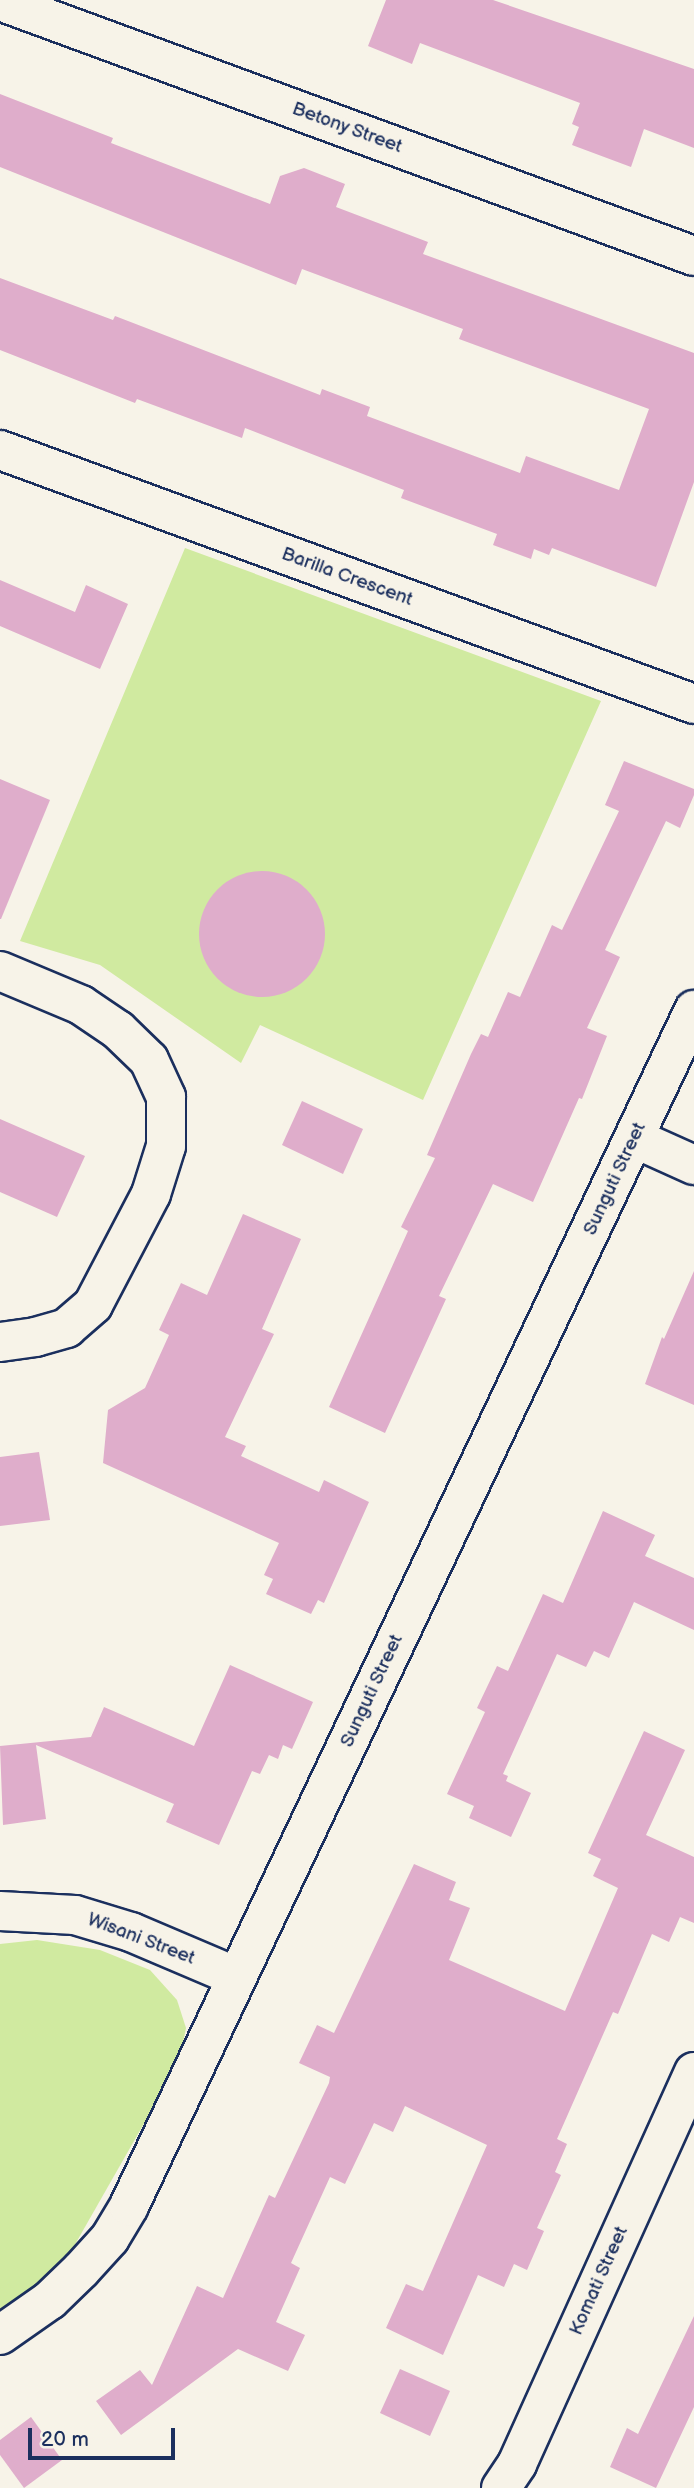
<!DOCTYPE html>
<html>
<head>
<meta charset="utf-8">
<style>
	body { margin:0 }
	#map { position:relative; width:694px; height:2488px; overflow:hidden; background:#f7f3e8; font-family:"Balsamiq Sans",sans-serif }
	div>[style] { position:absolute }
	.green>* { inset:0; background:#d0eaa0 }
	.building>* { inset:0; background:#dfadcb }
	.round { border-radius:50% }
	.roads { filter:drop-shadow(2px 0 #1b2f5e) drop-shadow(-2px 0 #1b2f5e) drop-shadow(0 2px #1b2f5e) drop-shadow(0 -2px #1b2f5e) }
	.street>* { height:38px; margin:-19px; padding:0 19px; transform-origin:19px; border-radius:19px; background:#f7f3e8 }
	span { translate:-50% -50%; white-space:nowrap; text-align:center; line-height:1.15; -webkit-text-stroke:6px #f7f3e8; paint-order:stroke }
	.street-label { font-size:19px; color:#1b2f5e }
	.scale { position:absolute; left:28px; top:2428px; width:147px; height:32px; box-sizing:border-box; border:4px solid #1b2f5e; border-top:0; padding-left:9px; font-size:21px; line-height:24px; white-space:nowrap; color:#1b2f5e; -webkit-text-stroke:5px #f7f3e8; paint-order:stroke }
</style>
</head>
<body>
<div id="map">
	<div class="green">
		<i style="clip-path:polygon(185px 548px,601px 701px,423px 1100px,260px 1025px,241px 1063px,100px 965px,20px 941px)"></i>
		<i style="clip-path:polygon(37px 1940px,100px 1950px,150px 1970px,177px 2000px,186px 2028px,179px 2062px,73px 2248px,24px 2295px,0 2312px,0 1944px)"></i>
	</div>
	<div class="building">
		<i style="clip-path:polygon(386px 0,493px 0,694px 69px,694px 148px,644px 129px,631px 167px,572px 145px,579px 127px,572px 124px,580px 103px,420px 43px,412px 64px,368px 46px)"></i>
		<i style="clip-path:polygon(0 94px,113px 138px,111px 143px,270px 204px,280px 176px,304px 168px,345px 184px,336px 207px,428px 242px,423px 254px,694px 353px,694px 482px,656px 587px,552px 548px,549px 555px,534px 549px,531px 559px,493px 545px,497px 534px,401px 498px,404px 490px,245px 428px,242px 438px,137px 399px,135px 403px,0 350px,0 278px,113px 320px,115px 316px,320px 395px,322px 389px,370px 407px,367px 416px,520px 473px,526px 456px,619px 490px,649px 409px,459px 339px,463px 329px,302px 269px,296px 285px,0 167px)"></i>
		<i style="clip-path:polygon(0 580px,75px 612px,86px 585px,128px 604px,100px 669px,0 626px)"></i>
		<i style="clip-path:polygon(624px 761px,694px 789px,694px 795px,680px 828px,666px 821px,605px 950px,620px 957px,587px 1028px,607px 1036px,582px 1099px,579px 1098px,533px 1202px,493px 1184px,439px 1296px,446px 1299px,385px 1433px,329px 1407px,408px 1231px,401px 1227px,435px 1158px,427px 1155px,471px 1054px,481px 1034px,488px 1037px,508px 992px,520px 997px,552px 925px,562px 930px,619px 811px,605px 805px)"></i>
		<i style="clip-path:polygon(0 779px,50px 800px,1px 919px,0 919px)"></i>
		<i class="round" style="left:199px;top:871px;width:126px;height:126px"></i>
		<i style="clip-path:polygon(302px 1101px,363px 1129px,343px 1174px,282px 1145px)"></i>
		<i style="clip-path:polygon(0 1119px,85px 1156px,57px 1217px,0 1192px)"></i>
		<i style="clip-path:polygon(243px 1214px,301px 1239px,262px 1329px,274px 1334px,225px 1437px,246px 1446px,241px 1456px,319px 1492px,324px 1480px,369px 1502px,324px 1603px,318px 1600px,311px 1614px,266px 1594px,273px 1579px,264px 1575px,279px 1543px,103px 1463px,108px 1410px,145px 1388px,169px 1335px,159px 1330px,181px 1283px,207px 1295px)"></i>
		<i style="clip-path:polygon(694px 1271px,694px 1405px,645px 1384px,662px 1337px,664px 1339px)"></i>
		<i style="clip-path:polygon(39px 1452px,50px 1520px,0 1526px,0 1457px)"></i>
		<i style="clip-path:polygon(603px 1511px,655px 1535px,645px 1556px,694px 1578px,694px 1630px,634px 1602px,609px 1658px,594px 1651px,586px 1667px,557px 1654px,503px 1774px,508px 1776px,506px 1781px,531px 1793px,511px 1837px,469px 1818px,474px 1806px,447px 1794px,485px 1712px,477px 1708px,497px 1666px,508px 1671px,543px 1594px,563px 1603px)"></i>
		<i style="clip-path:polygon(230px 1665px,313px 1702px,292px 1749px,283px 1745px,278px 1759px,269px 1755px,260px 1774px,252px 1771px,219px 1845px,166px 1822px,174px 1804px,36px 1745px,46px 1819px,3px 1825px,0 1746px,91px 1737px,104px 1707px,194px 1746px)"></i>
		<i style="clip-path:polygon(644px 1731px,685px 1750px,646px 1835px,694px 1857px,694px 1923px,680px 1917px,669px 1942px,652px 1934px,618px 2014px,613px 2012px,557px 2139px,567px 2144px,555px 2172px,561px 2175px,537px 2228px,544px 2231px,527px 2270px,514px 2264px,504px 2287px,478px 2275px,443px 2355px,386px 2328px,406px 2284px,423px 2291px,487px 2145px,405px 2106px,393px 2132px,374px 2123px,345px 2184px,330px 2177px,291px 2263px,300px 2268px,276px 2322px,305px 2335px,288px 2371px,238px 2349px,121px 2435px,96px 2401px,140px 2370px,152px 2385px,197px 2286px,223px 2298px,269px 2195px,275px 2198px,329px 2083px,330px 2077px,299px 2063px,317px 2025px,334px 2033px,414px 1864px,456px 1882px,449px 1900px,470px 1908px,449px 1960px,565px 2011px,618px 1888px,593px 1876px,601px 1859px,588px 1853px)"></i>
		<i style="clip-path:polygon(694px 2316px,694px 2407px,656px 2488px,610px 2467px,627px 2428px,638px 2434px)"></i>
		<i style="clip-path:polygon(400px 2369px,450px 2391px,430px 2436px,380px 2413px)"></i>
		<i style="clip-path:polygon(31px 2417px,62px 2460px,24px 2488px,0 2455px,0 2440px)"></i>
	</div>
	<div class="roads">
		<div class="street">
			<i style="left:0;top:1px;width:739px;rotate:20.18deg"></i>
			<i style="left:0;top:450px;width:739px;rotate:20.1deg"></i>
			<i style="left:0;top:971px;width:88px;rotate:22.8deg"></i>
			<i style="left:81px;top:1005px;width:45px;rotate:34deg"></i>
			<i style="left:118px;top:1030px;width:43px;rotate:44.1deg"></i>
			<i style="left:149px;top:1060px;width:41px;rotate:65.3deg"></i>
			<i style="left:166px;top:1097px;width:49px;rotate:90deg"></i>
			<i style="left:166px;top:1146px;width:50px;rotate:107.4deg"></i>
			<i style="left:151px;top:1194px;width:125px;rotate:117.6deg"></i>
			<i style="left:93px;top:1305px;width:35px;rotate:139deg"></i>
			<i style="left:67px;top:1328px;width:32px;rotate:164deg"></i>
			<i style="left:36px;top:1337px;width:36px;rotate:172deg"></i>
			<i style="left:634px;top:1138px;width:66px;rotate:24.2deg"></i>
			<i style="left:0;top:1911px;width:75px;rotate:3.1deg"></i>
			<i style="left:75px;top:1915px;width:59px;rotate:16.9deg"></i>
			<i style="left:131px;top:1932px;width:115px;rotate:23deg"></i>
			<i style="left:0;top:2335px;width:61px;rotate:-35deg"></i>
			<i style="left:50px;top:2300px;width:43px;rotate:-44.1deg"></i>
			<i style="left:81px;top:2270px;width:43px;rotate:-47.8deg"></i>
			<i style="left:110px;top:2238px;width:37px;rotate:-59deg"></i>
			<i style="left:129px;top:2206px;width:1323px;rotate:-64.71deg"></i>
			<i style="left:501px;top:2488px;width:29px;rotate:-56deg"></i>
			<i style="left:517px;top:2464px;width:430px;rotate:-65.7deg"></i>
		</div>
	</div>
	<div class="street-label">
		<span style="left:347px;top:128px;rotate:20deg">Betony Street</span>
		<span style="left:347px;top:577px;rotate:20deg">Barilla Crescent</span>
		<span style="left:615px;top:1179px;rotate:-65deg">Sunguti Street</span>
		<span style="left:372px;top:1691px;rotate:-65deg">Sunguti Street</span>
		<span style="left:141px;top:1939px;rotate:21deg">Wisani Street</span>
		<span style="left:599px;top:2281px;rotate:-66deg">Komati Street</span>
	</div>
	<div class="scale">20 m</div>
</div>
</body>
</html>
